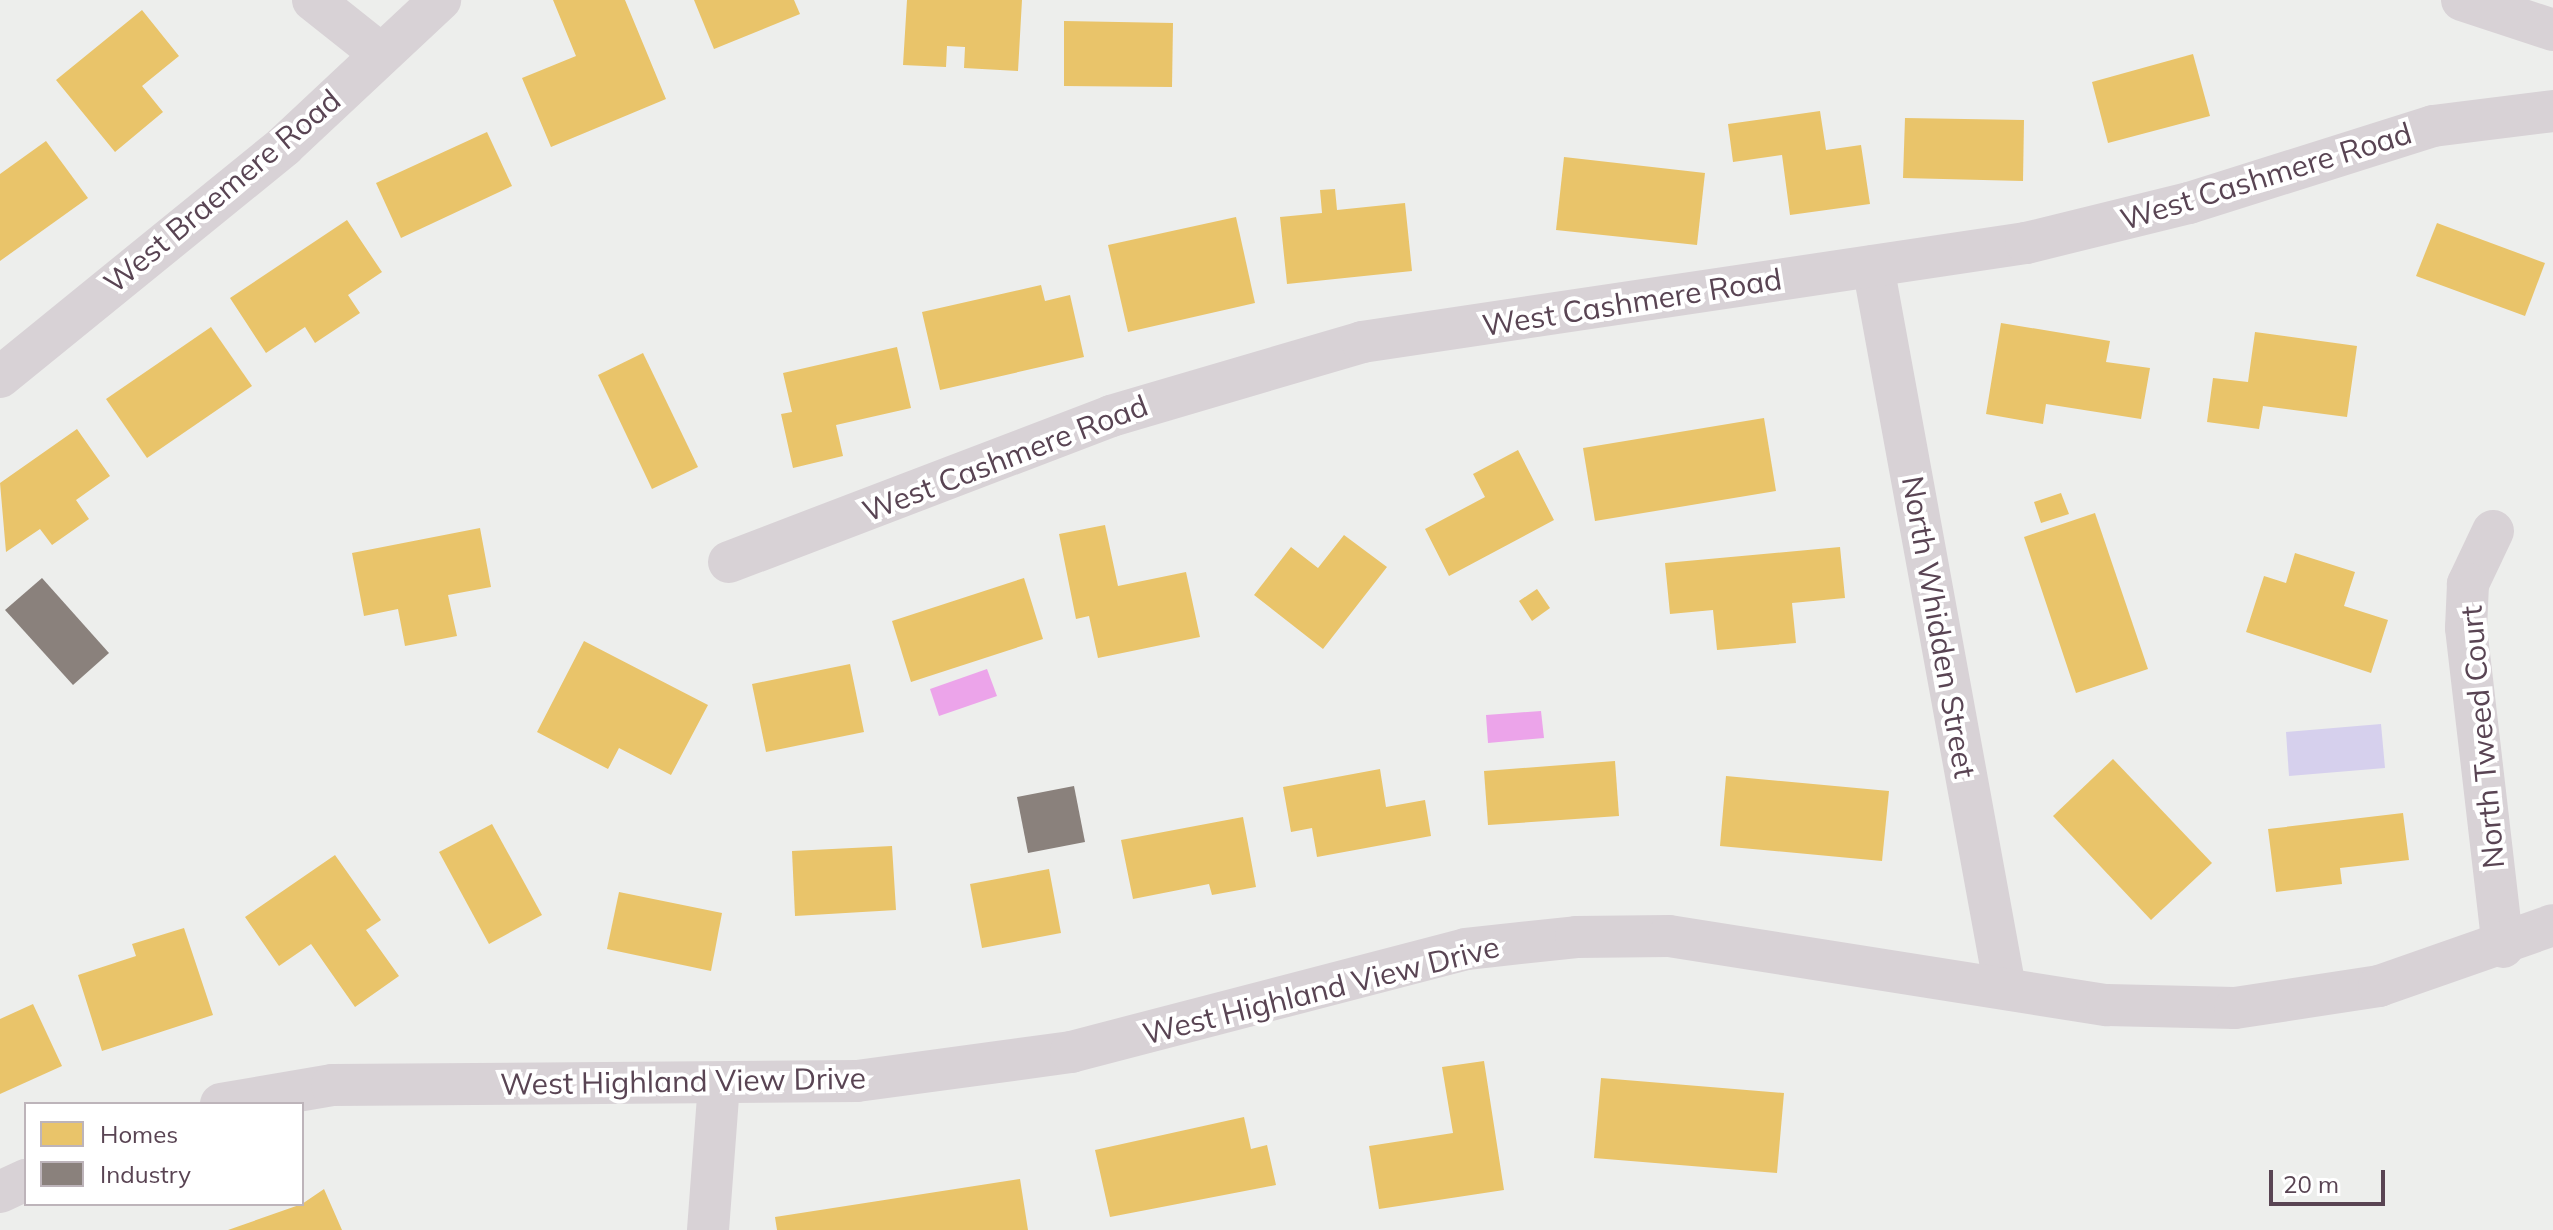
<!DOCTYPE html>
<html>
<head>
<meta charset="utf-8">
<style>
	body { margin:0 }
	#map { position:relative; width:2553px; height:1230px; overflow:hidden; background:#edeeec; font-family:Mulish,sans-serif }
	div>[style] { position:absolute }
	.green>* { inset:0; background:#d6d0ed }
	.water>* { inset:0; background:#eca4ea }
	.homes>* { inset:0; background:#e9c46a }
	.industry>* { inset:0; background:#8a817c }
	.street>* { height:42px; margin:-21px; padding:0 21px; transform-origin:21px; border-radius:21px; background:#d8d2d6 }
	span { translate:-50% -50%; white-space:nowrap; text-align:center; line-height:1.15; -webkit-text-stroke:8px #fff; paint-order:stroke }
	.street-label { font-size:30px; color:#594453 }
	.legend { position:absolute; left:24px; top:1102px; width:280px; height:104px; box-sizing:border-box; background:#fff; border:2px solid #bdb4ba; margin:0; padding:10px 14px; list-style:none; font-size:24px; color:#594453 }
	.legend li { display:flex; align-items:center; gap:16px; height:40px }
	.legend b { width:40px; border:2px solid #bdb4ba }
	.scale { position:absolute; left:2269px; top:1170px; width:116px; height:36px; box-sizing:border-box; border:4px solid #594453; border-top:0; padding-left:10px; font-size:24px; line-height:28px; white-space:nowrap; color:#594453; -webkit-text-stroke:6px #fff; paint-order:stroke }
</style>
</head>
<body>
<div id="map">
	<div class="green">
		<i style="clip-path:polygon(2381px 724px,2385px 768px,2289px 776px,2286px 732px)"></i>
	</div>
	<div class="water">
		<i style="clip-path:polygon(987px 669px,997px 696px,939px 716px,930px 689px)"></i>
		<i style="clip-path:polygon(1541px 711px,1544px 738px,1488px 743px,1486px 715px)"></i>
	</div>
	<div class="homes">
		<i style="clip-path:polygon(553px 0,625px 0,666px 99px,551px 147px,522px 78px,576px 56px)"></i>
		<i style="clip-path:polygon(694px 0,794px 0,800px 14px,714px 49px)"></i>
		<i style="clip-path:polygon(907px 0,1022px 0,1018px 71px,964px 68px,965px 47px,947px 46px,946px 67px,903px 65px)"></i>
		<i style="clip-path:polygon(142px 10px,179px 56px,142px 86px,163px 112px,115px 152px,56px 80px)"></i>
		<i style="clip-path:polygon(1064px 21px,1173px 23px,1172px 87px,1064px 86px)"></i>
		<i style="clip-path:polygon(2193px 54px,2210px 116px,2108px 143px,2092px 82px)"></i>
		<i style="clip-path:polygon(1820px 111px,1826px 150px,1861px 145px,1870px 204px,1790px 215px,1782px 155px,1733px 162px,1728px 124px)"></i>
		<i style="clip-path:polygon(1905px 118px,2024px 120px,2023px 181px,1903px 178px)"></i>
		<i style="clip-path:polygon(487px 132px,512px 186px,401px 238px,376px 183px)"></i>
		<i style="clip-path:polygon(46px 141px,88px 198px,0 261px,0 174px)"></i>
		<i style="clip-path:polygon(1564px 157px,1705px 173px,1697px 245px,1556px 230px)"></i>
		<i style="clip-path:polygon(1335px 189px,1337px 210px,1405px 203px,1412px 271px,1287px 284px,1280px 217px,1322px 213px,1320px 190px)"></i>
		<i style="clip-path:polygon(1236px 217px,1255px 303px,1128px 332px,1108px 245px)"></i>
		<i style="clip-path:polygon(347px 220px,382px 272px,348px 295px,360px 313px,315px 343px,305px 327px,266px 353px,230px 298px)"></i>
		<i style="clip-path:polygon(2437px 223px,2545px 263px,2525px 316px,2416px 276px)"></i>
		<i style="clip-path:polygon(1041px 285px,1045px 301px,1070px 295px,1084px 357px,940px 390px,922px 312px)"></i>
		<i style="clip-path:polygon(2001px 323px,2110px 341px,2106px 362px,2150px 368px,2141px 419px,2046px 404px,2043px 424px,1986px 414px)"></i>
		<i style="clip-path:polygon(211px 327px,252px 386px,147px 458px,106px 399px)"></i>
		<i style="clip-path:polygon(2255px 332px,2357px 346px,2347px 417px,2263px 406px,2259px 429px,2207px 422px,2213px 378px,2248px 382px)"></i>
		<i style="clip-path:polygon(897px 347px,911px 408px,836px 425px,843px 456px,793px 468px,781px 414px,792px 412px,783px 373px)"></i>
		<i style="clip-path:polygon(643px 353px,698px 467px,652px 489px,598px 375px)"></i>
		<i style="clip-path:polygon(1764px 418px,1776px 491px,1595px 521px,1583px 448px)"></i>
		<i style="clip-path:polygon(77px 429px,110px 476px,76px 500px,89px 519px,52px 545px,40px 529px,6px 552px,0 483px)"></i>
		<i style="clip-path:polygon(1518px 450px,1554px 520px,1449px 576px,1425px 529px,1485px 497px,1473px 474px)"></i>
		<i style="clip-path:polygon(2061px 493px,2069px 514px,2041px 523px,2034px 502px)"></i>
		<i style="clip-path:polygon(2095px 513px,2148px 669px,2076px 693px,2024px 537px)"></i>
		<i style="clip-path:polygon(1105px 525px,1118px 586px,1186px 572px,1200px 637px,1098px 658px,1089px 616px,1076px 619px,1059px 534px)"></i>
		<i style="clip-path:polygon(480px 528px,491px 587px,448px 595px,457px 636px,405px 646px,398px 609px,364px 616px,352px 553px)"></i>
		<i style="clip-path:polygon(1344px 535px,1387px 567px,1323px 649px,1254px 595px,1291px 547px,1318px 568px)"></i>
		<i style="clip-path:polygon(1840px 547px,1845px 598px,1792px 603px,1796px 643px,1717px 650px,1713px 610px,1670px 614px,1665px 563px)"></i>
		<i style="clip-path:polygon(2295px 553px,2355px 572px,2344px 606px,2388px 620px,2371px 673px,2246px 632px,2264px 576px,2286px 583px)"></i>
		<i style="clip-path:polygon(1024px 578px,1043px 639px,911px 682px,892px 621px)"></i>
		<i style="clip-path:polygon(1537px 589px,1550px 608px,1532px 621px,1519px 601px)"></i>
		<i style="clip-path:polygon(584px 641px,708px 705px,671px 775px,619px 748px,608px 769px,537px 732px)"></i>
		<i style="clip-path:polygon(850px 664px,864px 732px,766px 752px,752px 684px)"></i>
		<i style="clip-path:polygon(2113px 759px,2212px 863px,2151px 920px,2053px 816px)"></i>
		<i style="clip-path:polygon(1615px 761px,1619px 816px,1488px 825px,1484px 771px)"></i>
		<i style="clip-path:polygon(1380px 769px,1386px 807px,1425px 800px,1431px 836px,1317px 857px,1312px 828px,1291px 832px,1283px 787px)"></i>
		<i style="clip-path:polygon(1726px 776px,1889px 791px,1882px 861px,1720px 846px)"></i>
		<i style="clip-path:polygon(2403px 813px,2409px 860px,2340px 868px,2342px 884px,2276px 892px,2268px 829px)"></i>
		<i style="clip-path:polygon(1243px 817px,1256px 887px,1212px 895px,1209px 884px,1133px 899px,1121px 840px)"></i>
		<i style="clip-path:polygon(492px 824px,542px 915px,489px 944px,439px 852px)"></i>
		<i style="clip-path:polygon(892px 846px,896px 910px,795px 916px,792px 851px)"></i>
		<i style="clip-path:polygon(335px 855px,381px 920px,366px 930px,399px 976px,355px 1007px,311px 944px,279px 966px,245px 917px)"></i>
		<i style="clip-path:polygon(1049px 869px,1061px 933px,982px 948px,970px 884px)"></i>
		<i style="clip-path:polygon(619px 892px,722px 913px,711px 971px,607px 949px)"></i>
		<i style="clip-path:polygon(184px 928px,213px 1015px,102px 1051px,78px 975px,136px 956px,132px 944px)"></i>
		<i style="clip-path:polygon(33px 1004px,62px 1066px,0 1094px,0 1019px)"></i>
		<i style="clip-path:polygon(1484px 1061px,1504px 1190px,1379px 1209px,1369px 1146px,1453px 1133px,1442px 1067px)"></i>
		<i style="clip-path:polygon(1601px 1078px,1784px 1093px,1777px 1173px,1594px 1158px)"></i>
		<i style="clip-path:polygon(1244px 1117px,1251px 1149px,1267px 1145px,1276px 1185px,1110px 1217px,1095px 1150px)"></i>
		<i style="clip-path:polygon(1020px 1179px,1028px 1230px,777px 1230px,775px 1217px)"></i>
		<i style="clip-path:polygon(324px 1189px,342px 1230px,228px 1230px,302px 1204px)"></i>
	</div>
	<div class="industry">
		<i style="clip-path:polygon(42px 578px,109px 653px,73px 685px,5px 610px)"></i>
		<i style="clip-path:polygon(1074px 786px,1085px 842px,1028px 853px,1017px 797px)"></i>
	</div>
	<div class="street">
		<i style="left:313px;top:0;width:87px;rotate:38.5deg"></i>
		<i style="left:2462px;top:0;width:96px;rotate:18.2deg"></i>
		<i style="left:1873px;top:266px;width:734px;rotate:79.64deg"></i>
		<i style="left:0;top:377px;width:366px;rotate:-39.1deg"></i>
		<i style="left:284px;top:146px;width:214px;rotate:-43.1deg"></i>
		<i style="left:2493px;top:531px;width:59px;rotate:115.3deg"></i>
		<i style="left:2468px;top:584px;width:44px;rotate:92.6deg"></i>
		<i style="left:2466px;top:628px;width:321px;rotate:83.4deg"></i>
		<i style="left:729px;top:562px;width:409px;rotate:-20.9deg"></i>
		<i style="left:1111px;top:416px;width:262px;rotate:-16.4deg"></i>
		<i style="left:1362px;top:342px;width:671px;rotate:-8.48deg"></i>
		<i style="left:2026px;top:243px;width:168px;rotate:-13.8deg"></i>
		<i style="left:2189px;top:203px;width:256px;rotate:-17.5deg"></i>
		<i style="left:2433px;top:126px;width:121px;rotate:-7.1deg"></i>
		<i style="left:221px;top:1104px;width:113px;rotate:-9.7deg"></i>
		<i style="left:332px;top:1085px;width:525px;rotate:-0.44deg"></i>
		<i style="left:857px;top:1081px;width:216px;rotate:-7.7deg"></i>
		<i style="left:1071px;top:1052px;width:408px;rotate:-14.6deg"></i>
		<i style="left:1466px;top:949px;width:111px;rotate:-6.2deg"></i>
		<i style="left:1576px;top:937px;width:93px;rotate:-0.6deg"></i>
		<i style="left:1669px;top:936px;width:443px;rotate:9deg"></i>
		<i style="left:2107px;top:1005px;width:128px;rotate:1.3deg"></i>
		<i style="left:2235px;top:1008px;width:146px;rotate:-8.7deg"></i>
		<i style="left:2379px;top:986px;width:184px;rotate:-19.3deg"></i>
		<i style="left:0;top:1192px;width:29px;rotate:-25deg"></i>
		<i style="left:708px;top:1230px;width:146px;rotate:-85.7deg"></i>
	</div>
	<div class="street-label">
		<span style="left:2266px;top:176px;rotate:-17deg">West Cashmere Road</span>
		<span style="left:222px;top:191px;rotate:-40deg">West Braemere Road</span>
		<span style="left:1632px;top:302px;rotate:-9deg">West Cashmere Road</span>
		<span style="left:1005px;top:458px;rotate:-21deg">West Cashmere Road</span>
		<span style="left:1939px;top:627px;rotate:80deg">North Whidden Street</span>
		<span style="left:2482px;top:737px;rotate:-95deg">North Tweed Court</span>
		<span style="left:1321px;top:990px;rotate:-14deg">West Highland View Drive</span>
		<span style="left:683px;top:1081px;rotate:-1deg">West Highland View Drive</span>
	</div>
	<ul class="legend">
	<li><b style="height:22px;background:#e9c46a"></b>Homes</li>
	<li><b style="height:22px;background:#8a817c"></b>Industry</li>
	</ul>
	<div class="scale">20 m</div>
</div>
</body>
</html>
